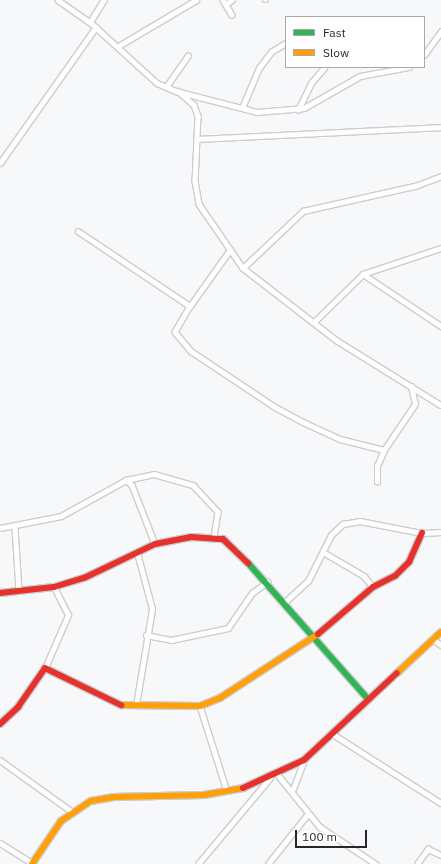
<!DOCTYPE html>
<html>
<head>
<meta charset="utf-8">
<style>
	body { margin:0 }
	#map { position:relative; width:441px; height:864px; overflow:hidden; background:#f7f8fa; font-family:"IBM Plex Sans",sans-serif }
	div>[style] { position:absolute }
	.roads { filter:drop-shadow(1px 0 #cdcdcf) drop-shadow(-1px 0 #cdcdcf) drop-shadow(0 1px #cdcdcf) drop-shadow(0 -1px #cdcdcf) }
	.street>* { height:4.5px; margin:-2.25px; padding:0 2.25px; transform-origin:2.25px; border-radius:2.25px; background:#fefefe }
	.fast>* { height:6px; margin:-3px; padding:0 3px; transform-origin:3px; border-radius:3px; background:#30b455 }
	.slow>* { height:6px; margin:-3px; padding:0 3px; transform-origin:3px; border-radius:3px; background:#ff9f0a }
	.jam>* { height:6px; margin:-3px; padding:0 3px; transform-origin:3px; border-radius:3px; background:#e5322d }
	span { translate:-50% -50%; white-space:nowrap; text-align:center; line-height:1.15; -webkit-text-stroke:3px #fff; paint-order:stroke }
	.legend { position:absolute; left:285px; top:16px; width:140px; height:52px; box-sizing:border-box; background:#fff; border:1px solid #a8a9a9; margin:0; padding:5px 7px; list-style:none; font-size:12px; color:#262728 }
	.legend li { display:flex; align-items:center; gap:8px; height:20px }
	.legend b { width:20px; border:1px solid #a8a9a9 }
	.scale { position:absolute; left:295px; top:830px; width:72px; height:18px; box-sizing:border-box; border:2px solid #262728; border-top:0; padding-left:5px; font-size:12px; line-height:14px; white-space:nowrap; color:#262728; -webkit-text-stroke:3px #fff; paint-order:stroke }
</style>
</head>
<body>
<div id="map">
	<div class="roads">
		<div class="street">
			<i style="left:58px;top:0;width:39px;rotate:35deg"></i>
			<i style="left:90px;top:22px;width:91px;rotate:42.3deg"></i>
			<i style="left:157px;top:83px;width:21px;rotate:23deg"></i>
			<i style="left:176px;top:91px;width:84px;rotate:14.5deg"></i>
			<i style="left:257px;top:112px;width:47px;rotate:-4.9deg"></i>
			<i style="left:304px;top:108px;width:64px;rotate:-29.7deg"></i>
			<i style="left:360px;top:76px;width:50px;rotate:-10.4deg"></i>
			<i style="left:223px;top:0;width:17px;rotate:59deg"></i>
			<i style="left:265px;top:0;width:1px"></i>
			<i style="left:226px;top:4px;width:7px;rotate:-34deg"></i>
			<i style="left:90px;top:22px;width:26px;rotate:-58deg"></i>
			<i style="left:117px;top:47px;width:92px;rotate:-30.7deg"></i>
			<i style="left:424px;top:55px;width:29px;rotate:-54deg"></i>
			<i style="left:166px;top:87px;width:38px;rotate:-55deg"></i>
			<i style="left:178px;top:91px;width:21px;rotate:41deg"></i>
			<i style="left:194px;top:105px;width:12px;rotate:70deg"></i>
			<i style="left:198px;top:116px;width:65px;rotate:92.6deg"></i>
			<i style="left:195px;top:181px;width:23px;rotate:80deg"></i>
			<i style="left:199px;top:204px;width:78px;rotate:55.5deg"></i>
			<i style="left:243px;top:268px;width:118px;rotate:37.7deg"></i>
			<i style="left:336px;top:340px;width:123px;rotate:31.8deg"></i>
			<i style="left:242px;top:108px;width:43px;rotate:-67deg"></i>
			<i style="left:259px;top:68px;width:20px;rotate:-53deg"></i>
			<i style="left:271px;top:52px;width:17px;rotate:-31deg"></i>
			<i style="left:298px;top:110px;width:30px;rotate:-64deg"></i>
			<i style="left:311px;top:83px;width:20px;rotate:-49deg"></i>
			<i style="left:199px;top:139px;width:242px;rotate:-2.8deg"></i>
			<i style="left:0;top:163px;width:166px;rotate:-54.8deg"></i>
			<i style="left:78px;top:231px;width:135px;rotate:33.8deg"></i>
			<i style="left:190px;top:306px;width:69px;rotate:-54.5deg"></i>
			<i style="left:243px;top:268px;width:83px;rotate:-43.5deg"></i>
			<i style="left:303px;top:211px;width:118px;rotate:-12.7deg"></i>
			<i style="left:418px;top:185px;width:25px;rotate:-21deg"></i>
			<i style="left:363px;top:274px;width:94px;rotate:33.7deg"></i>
			<i style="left:190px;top:306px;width:30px;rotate:120deg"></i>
			<i style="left:175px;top:332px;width:25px;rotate:50deg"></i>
			<i style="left:191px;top:351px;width:101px;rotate:33.7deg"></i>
			<i style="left:275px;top:407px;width:32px;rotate:28deg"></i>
			<i style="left:303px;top:422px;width:41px;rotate:24.7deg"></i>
			<i style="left:340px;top:439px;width:45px;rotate:14deg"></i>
			<i style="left:314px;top:322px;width:69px;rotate:-44.4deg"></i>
			<i style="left:363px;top:274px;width:82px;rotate:-18.4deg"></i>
			<i style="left:126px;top:480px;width:29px;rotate:-12deg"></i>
			<i style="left:154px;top:474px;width:41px;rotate:15.8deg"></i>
			<i style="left:193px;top:485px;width:37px;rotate:47deg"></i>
			<i style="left:218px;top:512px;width:25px;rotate:99deg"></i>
			<i style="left:377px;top:482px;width:16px;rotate:-90deg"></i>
			<i style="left:377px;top:466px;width:17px;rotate:-66deg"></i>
			<i style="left:384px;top:450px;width:55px;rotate:-56deg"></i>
			<i style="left:415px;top:404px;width:18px;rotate:-103deg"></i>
			<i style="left:15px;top:527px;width:64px;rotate:86.4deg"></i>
			<i style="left:0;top:528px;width:62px;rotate:-11.1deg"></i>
			<i style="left:61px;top:516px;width:74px;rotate:-29deg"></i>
			<i style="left:126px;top:480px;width:8px;rotate:40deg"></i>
			<i style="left:132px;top:485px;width:63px;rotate:68.7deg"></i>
			<i style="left:323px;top:552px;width:48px;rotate:30.3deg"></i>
			<i style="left:364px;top:576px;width:14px;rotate:51deg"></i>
			<i style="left:284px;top:603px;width:33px;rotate:-43deg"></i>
			<i style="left:308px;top:581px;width:51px;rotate:-63.4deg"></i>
			<i style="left:331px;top:535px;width:16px;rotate:-43deg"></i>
			<i style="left:343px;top:524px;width:17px;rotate:-10deg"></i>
			<i style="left:360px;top:521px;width:63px;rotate:11deg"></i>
			<i style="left:422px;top:533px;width:19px;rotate:-3deg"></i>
			<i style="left:146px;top:635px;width:25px;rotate:11deg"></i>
			<i style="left:171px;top:640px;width:58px;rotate:-11.9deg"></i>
			<i style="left:228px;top:628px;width:42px;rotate:-55.6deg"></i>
			<i style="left:252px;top:593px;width:19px;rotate:-36deg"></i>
			<i style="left:433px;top:639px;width:10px;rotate:37deg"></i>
			<i style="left:45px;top:668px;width:58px;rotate:-66.5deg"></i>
			<i style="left:68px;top:615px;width:31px;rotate:-117deg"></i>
			<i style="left:136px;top:705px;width:97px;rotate:-80.5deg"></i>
			<i style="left:152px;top:609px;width:58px;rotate:-105deg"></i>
			<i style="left:200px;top:706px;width:89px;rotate:72.4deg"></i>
			<i style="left:331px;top:733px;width:130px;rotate:32.5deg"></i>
			<i style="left:0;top:760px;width:87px;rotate:35.7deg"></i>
			<i style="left:278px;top:775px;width:67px;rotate:51.1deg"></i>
			<i style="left:320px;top:827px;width:67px;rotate:33.5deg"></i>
			<i style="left:293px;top:789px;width:31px;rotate:-69deg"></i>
			<i style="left:0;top:843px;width:38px;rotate:32deg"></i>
			<i style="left:198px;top:864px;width:112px;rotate:-50.1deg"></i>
			<i style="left:268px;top:864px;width:63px;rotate:-51.5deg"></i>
			<i style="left:417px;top:864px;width:19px;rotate:-54deg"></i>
			<i style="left:428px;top:849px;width:14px;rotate:25deg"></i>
		</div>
		<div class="fast">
			<i style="left:248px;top:563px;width:180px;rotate:48.6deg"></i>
		</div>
		<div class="slow">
			<i style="left:397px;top:673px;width:60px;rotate:-43deg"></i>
			<i style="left:121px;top:705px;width:79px;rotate:0.7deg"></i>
			<i style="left:200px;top:706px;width:22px;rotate:-22deg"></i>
			<i style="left:220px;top:698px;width:117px;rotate:-33.1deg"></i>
			<i style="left:32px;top:864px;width:52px;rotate:-56deg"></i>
			<i style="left:61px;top:821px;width:36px;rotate:-34deg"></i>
			<i style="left:91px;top:801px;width:22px;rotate:-10deg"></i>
			<i style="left:113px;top:797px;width:91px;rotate:-1.3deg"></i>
			<i style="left:204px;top:795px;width:40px;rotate:-10deg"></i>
		</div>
		<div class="jam">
			<i style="left:0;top:593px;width:54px;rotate:-6.3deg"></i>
			<i style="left:54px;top:587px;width:31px;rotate:-17deg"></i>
			<i style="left:84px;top:578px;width:79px;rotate:-25.6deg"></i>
			<i style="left:155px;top:544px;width:37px;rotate:-11deg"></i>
			<i style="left:191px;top:537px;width:32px;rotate:4deg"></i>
			<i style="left:223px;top:539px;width:35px;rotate:44deg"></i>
			<i style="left:318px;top:634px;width:72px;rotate:-40.5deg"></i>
			<i style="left:373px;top:587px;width:25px;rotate:-27deg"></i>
			<i style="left:395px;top:576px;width:20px;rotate:-45deg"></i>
			<i style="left:409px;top:562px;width:32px;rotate:-66deg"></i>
			<i style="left:0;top:724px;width:25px;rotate:-43deg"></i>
			<i style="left:18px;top:707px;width:47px;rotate:-55.3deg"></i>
			<i style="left:45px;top:668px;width:85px;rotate:26deg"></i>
			<i style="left:243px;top:788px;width:67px;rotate:-24.7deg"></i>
			<i style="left:304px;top:760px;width:127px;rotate:-43.1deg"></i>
		</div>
	</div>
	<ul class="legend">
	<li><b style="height:5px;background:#30b455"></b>Fast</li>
	<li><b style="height:5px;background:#ff9f0a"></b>Slow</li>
	</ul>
	<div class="scale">100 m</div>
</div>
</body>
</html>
